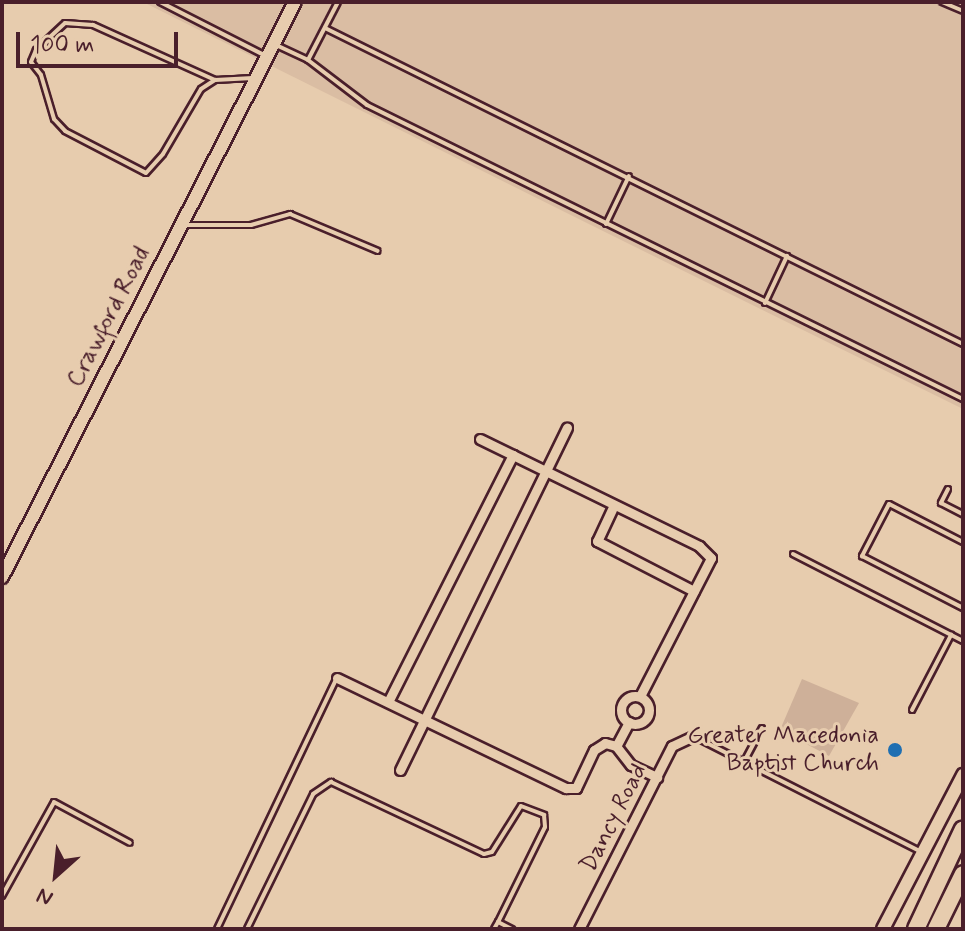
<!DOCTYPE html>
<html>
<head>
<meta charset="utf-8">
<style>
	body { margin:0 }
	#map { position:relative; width:965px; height:931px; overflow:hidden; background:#e7ccae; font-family:Mynerve,sans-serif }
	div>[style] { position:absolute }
	.built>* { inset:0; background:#dabda3 }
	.green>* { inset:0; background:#ceb099 }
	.roads { filter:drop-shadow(2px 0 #4a1f2b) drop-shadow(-2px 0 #4a1f2b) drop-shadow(0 2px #4a1f2b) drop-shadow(0 -2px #4a1f2b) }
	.lane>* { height:4px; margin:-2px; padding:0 2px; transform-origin:2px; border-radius:2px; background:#e7ccae }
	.street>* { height:9px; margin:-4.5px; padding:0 4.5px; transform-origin:4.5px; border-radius:4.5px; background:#e7ccae }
	.street>.ring { margin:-4.5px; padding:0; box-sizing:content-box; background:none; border:9px solid #e7ccae; border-radius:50% }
	.secondary>* { height:12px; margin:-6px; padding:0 6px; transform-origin:6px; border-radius:6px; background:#e7ccae }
	.highway>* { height:16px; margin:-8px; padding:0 8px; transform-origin:8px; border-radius:8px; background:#e7ccae }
	.dots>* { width:22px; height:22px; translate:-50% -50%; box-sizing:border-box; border:4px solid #e7ccae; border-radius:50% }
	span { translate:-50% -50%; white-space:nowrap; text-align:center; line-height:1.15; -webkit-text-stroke:6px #e7ccae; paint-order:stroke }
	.street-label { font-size:24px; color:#4a1f2b }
	.poi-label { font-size:24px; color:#4a1f2b }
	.right { translate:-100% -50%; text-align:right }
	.frame { position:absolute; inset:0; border:4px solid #4a1f2b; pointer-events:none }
	.north { position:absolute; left:16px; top:835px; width:80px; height:80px; -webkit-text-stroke:6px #e7ccae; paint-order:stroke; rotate:207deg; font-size:22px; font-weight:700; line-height:32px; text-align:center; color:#4a1f2b }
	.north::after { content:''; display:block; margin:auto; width:28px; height:36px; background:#4a1f2b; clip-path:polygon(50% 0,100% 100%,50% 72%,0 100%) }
	.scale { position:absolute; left:16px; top:32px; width:162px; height:36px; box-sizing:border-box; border:4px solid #4a1f2b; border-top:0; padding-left:10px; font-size:24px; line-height:28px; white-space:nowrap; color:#4a1f2b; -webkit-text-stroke:6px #e7ccae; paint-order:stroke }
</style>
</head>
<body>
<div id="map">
	<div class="built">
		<i style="clip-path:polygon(143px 2px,963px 2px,963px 409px,611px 235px)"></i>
	</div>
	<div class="green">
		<i style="clip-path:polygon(802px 679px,859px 703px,829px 756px,780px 730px)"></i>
	</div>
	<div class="roads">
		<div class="lane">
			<i style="left:160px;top:2px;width:117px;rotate:27deg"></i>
			<i style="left:942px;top:2px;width:23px;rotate:23deg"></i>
			<i style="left:325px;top:28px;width:712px;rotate:26.35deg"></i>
			<i style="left:276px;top:45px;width:35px;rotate:25deg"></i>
			<i style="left:308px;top:60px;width:74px;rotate:37.3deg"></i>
			<i style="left:367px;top:105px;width:665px;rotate:26.26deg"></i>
			<i style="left:308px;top:60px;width:65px;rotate:-62.7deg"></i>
			<i style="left:215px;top:80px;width:134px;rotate:-155.7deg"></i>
			<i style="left:93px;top:25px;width:28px;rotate:-176deg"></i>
			<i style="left:65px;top:23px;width:40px;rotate:137deg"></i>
			<i style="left:36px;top:50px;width:13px;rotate:113deg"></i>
			<i style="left:31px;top:62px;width:16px;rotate:52deg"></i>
			<i style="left:41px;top:75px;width:46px;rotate:73.5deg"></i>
			<i style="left:54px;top:119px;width:16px;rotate:47deg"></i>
			<i style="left:65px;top:131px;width:91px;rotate:27.4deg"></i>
			<i style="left:146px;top:173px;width:25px;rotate:-48deg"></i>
			<i style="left:163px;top:154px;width:75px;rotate:-59.7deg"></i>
			<i style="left:201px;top:89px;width:17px;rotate:-33deg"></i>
			<i style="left:215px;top:80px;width:38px;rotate:-3deg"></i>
			<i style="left:606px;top:224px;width:53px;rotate:-64.4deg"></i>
			<i style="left:183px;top:225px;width:68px"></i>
			<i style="left:251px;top:225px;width:41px;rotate:-15.8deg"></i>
			<i style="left:290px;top:214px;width:95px;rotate:22.8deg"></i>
			<i style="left:765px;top:303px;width:52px;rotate:-64.9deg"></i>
			<i style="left:948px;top:489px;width:16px;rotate:117deg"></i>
			<i style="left:941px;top:503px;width:25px;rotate:27deg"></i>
			<i style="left:963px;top:542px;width:83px;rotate:-152.8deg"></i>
			<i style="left:889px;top:504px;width:59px;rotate:117.4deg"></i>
			<i style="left:862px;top:556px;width:114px;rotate:27.2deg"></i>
			<i style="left:793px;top:554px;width:191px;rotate:27.1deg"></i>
			<i style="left:912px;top:710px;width:85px;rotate:-62.5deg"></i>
			<i style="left:695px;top:737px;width:254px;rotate:26.9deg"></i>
			<i style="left:746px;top:758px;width:34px;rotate:-62deg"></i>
			<i style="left:2px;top:896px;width:107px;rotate:-61deg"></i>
			<i style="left:54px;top:802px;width:86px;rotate:28.3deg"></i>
			<i style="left:217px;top:929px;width:276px;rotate:-64.5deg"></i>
			<i style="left:247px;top:929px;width:150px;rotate:-63.9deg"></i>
			<i style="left:313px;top:794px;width:22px;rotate:-34deg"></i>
			<i style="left:331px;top:782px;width:169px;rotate:25.2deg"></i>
			<i style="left:484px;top:854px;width:8px;rotate:-14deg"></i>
			<i style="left:492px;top:852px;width:54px;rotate:-57.8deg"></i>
			<i style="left:521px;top:806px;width:25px;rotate:21deg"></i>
			<i style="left:544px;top:815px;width:12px;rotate:85deg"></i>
			<i style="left:545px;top:827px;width:106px;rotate:116.3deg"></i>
			<i style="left:494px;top:929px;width:8px;rotate:-60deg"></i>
			<i style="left:498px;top:922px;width:16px;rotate:27deg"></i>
		</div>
		<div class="street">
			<i style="left:480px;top:439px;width:244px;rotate:26deg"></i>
			<i style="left:699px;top:546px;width:17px;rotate:45deg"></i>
			<i style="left:711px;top:558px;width:155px;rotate:117.2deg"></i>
			<i style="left:614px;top:505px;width:40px;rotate:115deg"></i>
			<i style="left:597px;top:541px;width:109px;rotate:27.3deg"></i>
			<i style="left:337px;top:678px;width:254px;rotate:25.7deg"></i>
			<i style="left:566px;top:788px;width:10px"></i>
			<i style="left:576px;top:788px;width:42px;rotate:-64.7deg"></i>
			<i style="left:594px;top:750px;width:13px;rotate:-32deg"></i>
			<i style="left:605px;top:743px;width:11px;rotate:15deg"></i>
			<i class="ring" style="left:621px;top:696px;width:19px;height:19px"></i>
			<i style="left:388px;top:702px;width:277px;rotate:-63.2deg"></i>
			<i style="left:629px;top:722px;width:27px;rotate:118deg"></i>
			<i style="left:616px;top:746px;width:24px;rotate:52deg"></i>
			<i style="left:631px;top:765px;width:29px;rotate:25deg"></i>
			<i style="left:400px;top:770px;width:381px;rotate:-64deg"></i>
			<i style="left:579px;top:929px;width:205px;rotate:-63.1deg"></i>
			<i style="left:672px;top:746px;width:23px;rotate:-25deg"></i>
		</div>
		<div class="secondary">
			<i style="left:2px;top:577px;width:645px;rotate:-63deg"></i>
			<i style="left:883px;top:929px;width:174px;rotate:-62.5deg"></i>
		</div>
		<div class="highway">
			<i style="left:916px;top:929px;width:110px;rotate:-64.8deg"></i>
			<i style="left:936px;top:929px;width:61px;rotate:-63.9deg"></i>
		</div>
	</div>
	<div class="dots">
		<i style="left:895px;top:750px;background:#1f6fb2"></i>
	</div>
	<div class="street-label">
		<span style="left:109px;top:317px;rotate:-63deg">Crawford Road</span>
		<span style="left:614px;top:818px;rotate:-63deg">Dancy Road</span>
	</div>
	<div class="poi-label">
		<span class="right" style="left:879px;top:750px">Greater Macedonia<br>Baptist Church</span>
	</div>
	<div class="frame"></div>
	<div class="north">N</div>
	<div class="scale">100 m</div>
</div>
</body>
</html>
